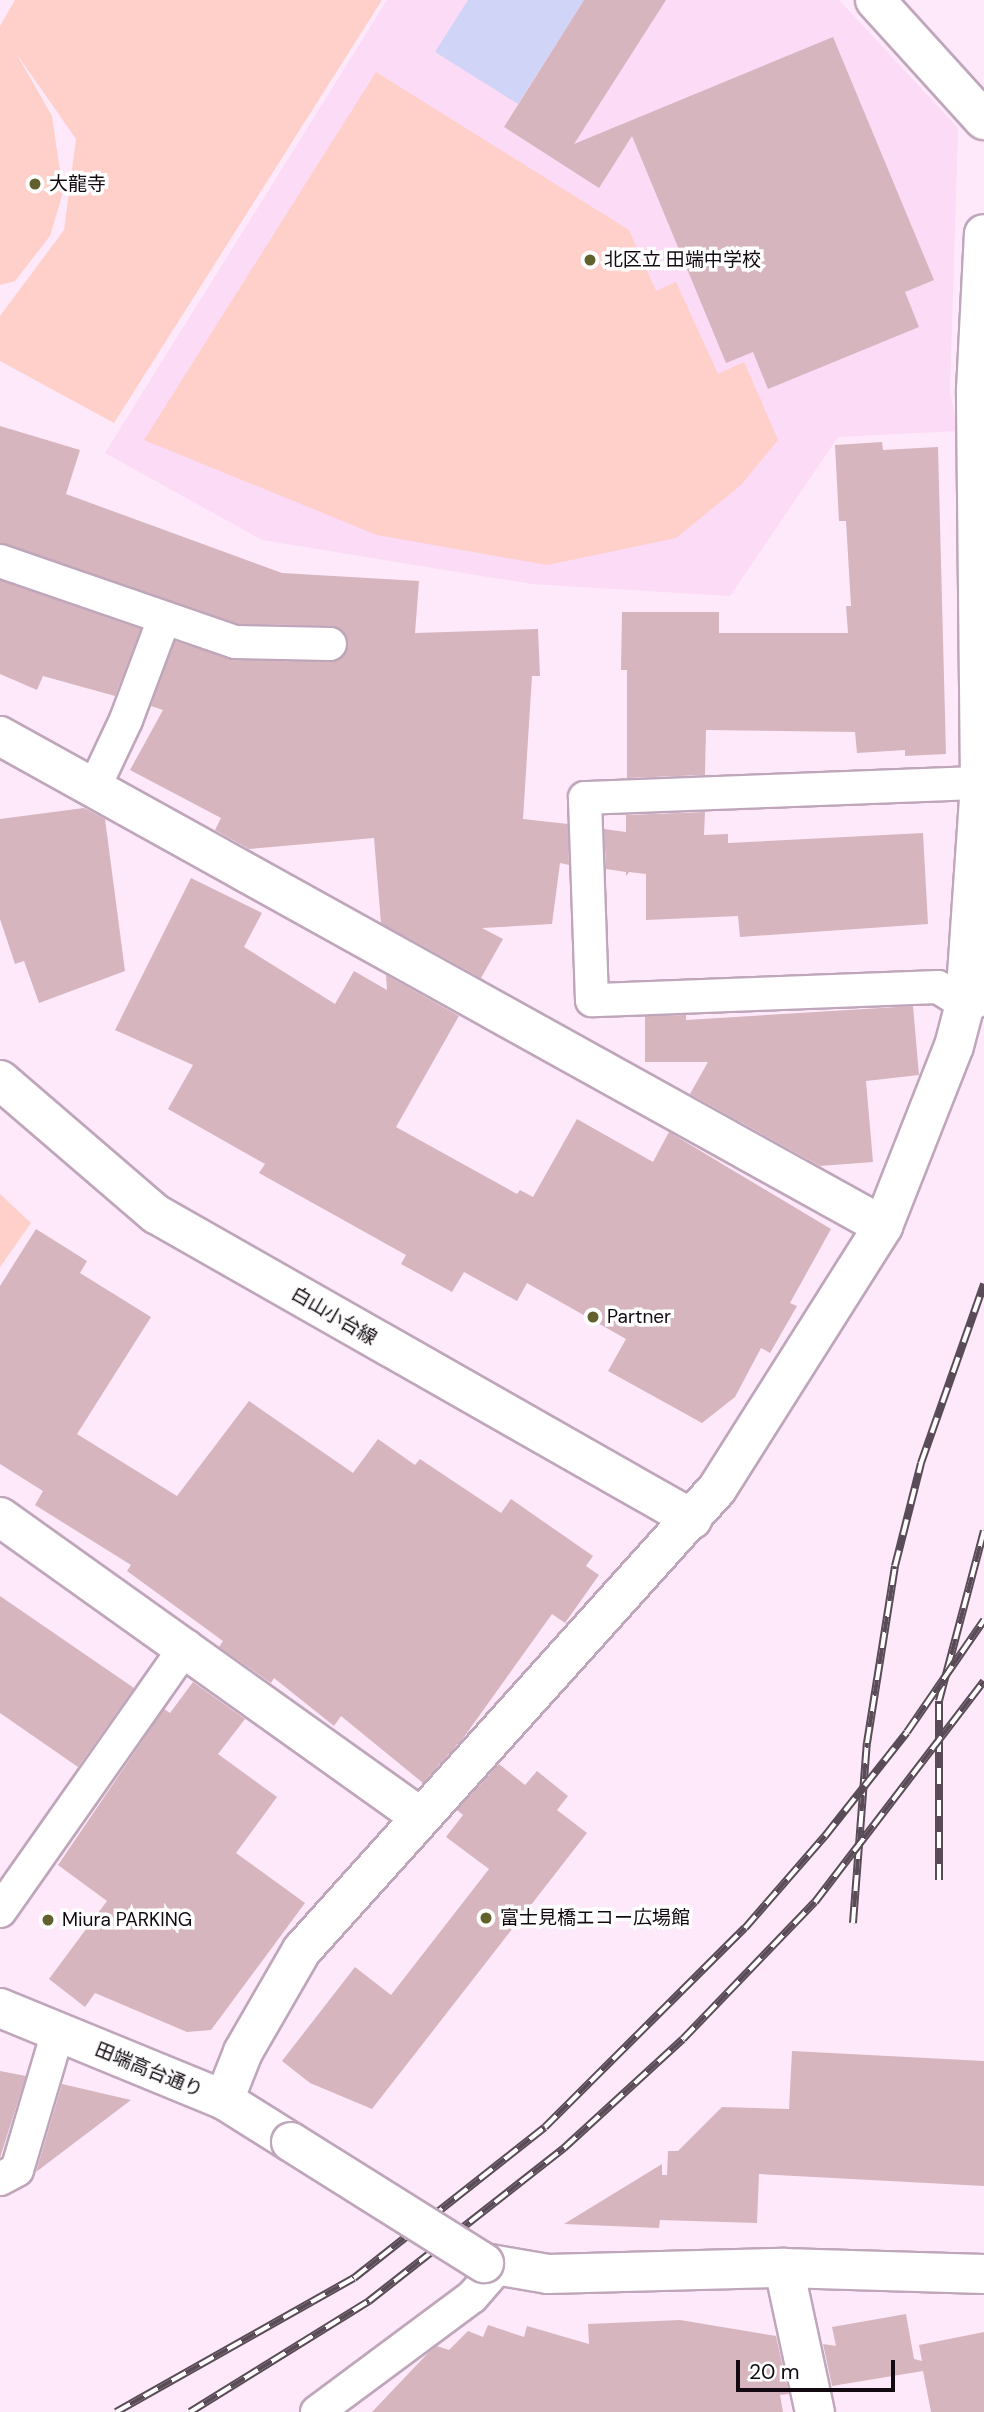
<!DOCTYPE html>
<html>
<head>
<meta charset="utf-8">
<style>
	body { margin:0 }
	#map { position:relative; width:984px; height:2412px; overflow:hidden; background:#fee9fa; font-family:"DM Sans","Noto Sans JP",sans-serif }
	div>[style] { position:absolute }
	.built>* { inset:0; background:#fbdbf5 }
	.green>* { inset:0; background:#ffcfc9 }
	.water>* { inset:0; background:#d0d5f8 }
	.building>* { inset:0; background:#d6b5be }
	.roads { filter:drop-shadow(2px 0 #bfa6ba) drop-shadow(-2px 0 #bfa6ba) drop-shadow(0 2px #bfa6ba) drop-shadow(0 -2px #bfa6ba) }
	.lane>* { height:32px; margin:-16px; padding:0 16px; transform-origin:16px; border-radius:16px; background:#fff }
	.street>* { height:38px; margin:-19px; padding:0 19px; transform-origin:19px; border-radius:19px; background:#fff }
	.secondary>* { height:38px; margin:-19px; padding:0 19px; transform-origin:19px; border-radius:19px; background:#fff }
	.rail>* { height:8px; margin-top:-4px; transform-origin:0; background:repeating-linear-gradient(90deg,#fff 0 16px,#594c56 0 32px); box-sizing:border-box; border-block:2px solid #594c56 }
	.bridges { filter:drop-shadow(2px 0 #bfa6ba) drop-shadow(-2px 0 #bfa6ba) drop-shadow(0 2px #bfa6ba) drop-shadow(0 -2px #bfa6ba) }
	.secondary-bridge>* { height:38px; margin:-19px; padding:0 19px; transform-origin:19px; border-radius:19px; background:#fff }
	.dots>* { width:19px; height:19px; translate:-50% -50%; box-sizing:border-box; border:4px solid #fff; border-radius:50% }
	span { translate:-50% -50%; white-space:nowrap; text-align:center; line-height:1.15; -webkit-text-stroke:7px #fff; paint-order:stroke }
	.poi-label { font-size:19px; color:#130a11 }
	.left { translate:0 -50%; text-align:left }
	.street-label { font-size:19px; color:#130a11 }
	.scale { position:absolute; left:736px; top:2360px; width:159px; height:32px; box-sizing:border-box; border:4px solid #130a11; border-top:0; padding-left:9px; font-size:21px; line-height:24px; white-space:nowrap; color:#130a11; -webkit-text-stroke:5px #fff; paint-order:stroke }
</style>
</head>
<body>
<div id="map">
	<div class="built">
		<i style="clip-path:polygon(387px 0,839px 0,958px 128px,950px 392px,958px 431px,838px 437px,730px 596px,532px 584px,262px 540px,105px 453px)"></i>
	</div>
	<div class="green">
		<i style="clip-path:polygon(15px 0,382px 0,114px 423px,0 361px,0 316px,64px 230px,76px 139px,16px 53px,52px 116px,63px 192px,50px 236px,15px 281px,0 285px,0 26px)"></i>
		<i style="clip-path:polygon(376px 72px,629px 230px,656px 291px,676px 282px,718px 374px,744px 362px,778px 440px,741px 485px,676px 538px,547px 565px,377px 535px,144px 440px)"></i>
		<i style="clip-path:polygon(0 1194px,31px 1223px,0 1267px)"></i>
	</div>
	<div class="water">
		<i style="clip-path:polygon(468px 0,584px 0,518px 104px,435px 52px)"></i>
	</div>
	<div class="building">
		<i style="clip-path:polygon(584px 0,666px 0,574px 144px,833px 37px,934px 280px,905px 292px,919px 327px,768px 389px,753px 352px,726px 363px,632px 136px,599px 188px,504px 127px)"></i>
		<i style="clip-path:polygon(0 426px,80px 450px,66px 494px,282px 573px,419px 581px,415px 633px,538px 629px,540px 676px,532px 676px,523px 819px,568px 824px,569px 865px,560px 863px,552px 924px,482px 928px,503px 939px,481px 978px,381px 923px,374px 838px,249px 849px,215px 830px,221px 818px,130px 770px,163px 710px,151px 706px,175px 641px,234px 660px,330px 662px,345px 654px,346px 636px,330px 626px,238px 624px,0 543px)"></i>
		<i style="clip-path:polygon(882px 442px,883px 450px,938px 447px,946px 754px,905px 756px,905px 750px,857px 753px,855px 732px,706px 730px,705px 775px,627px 778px,627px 670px,621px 670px,622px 612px,719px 612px,719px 633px,848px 633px,846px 606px,851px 606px,846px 521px,839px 521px,835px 445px)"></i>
		<i style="clip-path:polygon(0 580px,141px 629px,115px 696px,43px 676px,37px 690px,0 674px)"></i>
		<i style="clip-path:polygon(84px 808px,105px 819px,125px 971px,39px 1003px,24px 961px,15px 964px,0 919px,0 819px)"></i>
		<i style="clip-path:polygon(705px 812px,704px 835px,728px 834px,728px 843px,923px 833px,928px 924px,740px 937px,738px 916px,646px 920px,646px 874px,629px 872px,626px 876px,626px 872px,606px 869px,604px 829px,626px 832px,626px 815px)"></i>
		<i style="clip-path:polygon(191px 878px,262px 913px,244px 947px,335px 1004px,354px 971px,387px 990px,386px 975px,459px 1016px,396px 1127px,517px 1194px,520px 1190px,533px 1197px,577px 1119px,653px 1162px,669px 1132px,831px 1229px,790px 1303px,797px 1306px,770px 1353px,761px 1348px,735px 1397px,702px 1423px,608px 1371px,626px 1339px,527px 1283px,517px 1301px,464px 1272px,452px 1292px,401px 1264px,406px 1255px,259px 1173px,265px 1164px,168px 1109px,193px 1065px,115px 1030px)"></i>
		<i style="clip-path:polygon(913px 1006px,919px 1075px,866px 1081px,873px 1162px,820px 1166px,690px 1094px,708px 1062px,645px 1062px,645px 1016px,686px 1015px,686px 1020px)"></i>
		<i style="clip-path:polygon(36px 1229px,87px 1261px,80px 1273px,151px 1317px,77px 1434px,177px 1496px,249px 1401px,353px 1473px,378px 1439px,415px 1465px,420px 1459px,501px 1513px,511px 1499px,593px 1556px,586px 1566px,599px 1575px,565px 1623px,552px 1614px,464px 1737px,423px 1783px,341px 1716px,334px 1726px,274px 1678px,271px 1683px,219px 1647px,223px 1641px,127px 1571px,131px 1565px,35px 1505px,43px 1491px,0 1464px,0 1286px)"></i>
		<i style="clip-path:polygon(0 1596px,134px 1688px,78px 1767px,0 1713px)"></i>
		<i style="clip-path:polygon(193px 1682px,245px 1719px,218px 1754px,277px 1797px,236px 1853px,305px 1903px,211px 2030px,187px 2032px,95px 1993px,85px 2007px,49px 1979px,107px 1901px,58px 1865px,164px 1709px,170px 1713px)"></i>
		<i style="clip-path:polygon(499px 1764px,525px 1785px,537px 1771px,568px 1796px,557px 1810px,587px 1833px,372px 2109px,310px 2083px,282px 2061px,355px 1967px,391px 1995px,489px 1869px,446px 1837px,463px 1815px,457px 1810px)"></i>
		<i style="clip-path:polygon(792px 2051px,984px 2061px,984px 2186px,759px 2174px,757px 2223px,660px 2220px,659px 2228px,564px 2224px,662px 2164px,662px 2175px,667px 2175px,668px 2151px,678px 2151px,722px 2107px,789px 2109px)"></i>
		<i style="clip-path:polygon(0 2071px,26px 2076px,0 2158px)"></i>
		<i style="clip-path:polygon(62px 2084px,131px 2100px,36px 2172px)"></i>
		<i style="clip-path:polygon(906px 2314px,914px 2359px,922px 2361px,919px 2345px,984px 2332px,984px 2412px,931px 2412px,923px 2371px,832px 2386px,823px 2344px,836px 2346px,832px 2327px)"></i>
		<i style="clip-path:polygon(680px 2320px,776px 2336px,789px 2394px,780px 2395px,783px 2412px,372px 2412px,428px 2353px,437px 2346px,449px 2350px,468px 2331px,483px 2337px,488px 2325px,524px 2337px,527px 2326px,589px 2344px,588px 2324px)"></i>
	</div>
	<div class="roads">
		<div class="lane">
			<i style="left:0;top:561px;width:249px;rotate:19deg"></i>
			<i style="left:235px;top:642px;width:95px;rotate:1.2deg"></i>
			<i style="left:94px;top:788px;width:75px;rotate:-64.8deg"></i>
			<i style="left:126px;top:720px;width:108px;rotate:-69.4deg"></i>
			<i style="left:965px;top:1004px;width:32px;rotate:-148deg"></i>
			<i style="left:938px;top:987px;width:346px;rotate:177.8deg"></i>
			<i style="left:592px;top:1000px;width:202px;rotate:-92deg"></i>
			<i style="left:585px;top:798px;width:395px;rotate:-2.2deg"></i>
			<i style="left:0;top:1911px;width:324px;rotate:-54.9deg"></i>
			<i style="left:0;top:2179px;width:19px;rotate:-28deg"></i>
			<i style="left:17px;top:2170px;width:144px;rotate:-73.5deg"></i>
			<i style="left:317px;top:2412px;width:193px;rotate:-36.6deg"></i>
			<i style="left:472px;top:2297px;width:40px;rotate:-49deg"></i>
		</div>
		<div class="street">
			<i style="left:875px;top:0;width:162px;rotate:47.8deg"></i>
			<i style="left:0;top:736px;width:1010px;rotate:29.03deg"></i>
			<i style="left:965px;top:1004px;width:222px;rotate:-86.1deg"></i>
			<i style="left:980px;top:783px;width:393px;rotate:-90.6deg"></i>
			<i style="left:976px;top:390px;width:156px;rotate:-87.1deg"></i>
			<i style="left:0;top:1517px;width:515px;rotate:35.51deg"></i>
			<i style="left:224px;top:2100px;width:52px;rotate:-68.4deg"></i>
			<i style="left:243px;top:2052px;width:118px;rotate:-60deg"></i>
			<i style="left:302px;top:1950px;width:620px;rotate:-48.01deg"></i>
			<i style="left:717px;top:1489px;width:311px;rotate:-57.7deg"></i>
			<i style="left:883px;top:1226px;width:193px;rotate:-68.5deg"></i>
			<i style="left:954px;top:1046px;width:43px;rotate:-75.3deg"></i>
			<i style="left:965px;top:1004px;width:21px;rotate:-28deg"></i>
			<i style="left:784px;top:2268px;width:147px;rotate:77.9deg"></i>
		</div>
		<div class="secondary">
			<i style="left:0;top:1080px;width:206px;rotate:40.7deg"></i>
			<i style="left:156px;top:1214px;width:617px;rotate:29.64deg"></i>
			<i style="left:0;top:2008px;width:242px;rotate:22.3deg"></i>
			<i style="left:224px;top:2100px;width:79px;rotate:32.1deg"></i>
			<i style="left:484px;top:2263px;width:65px;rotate:9.8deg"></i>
			<i style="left:548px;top:2274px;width:236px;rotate:-1.5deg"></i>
			<i style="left:784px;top:2268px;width:200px;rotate:1.7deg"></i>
		</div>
	</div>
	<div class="rail">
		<i style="left:939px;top:1880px;width:179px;rotate:-90deg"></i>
		<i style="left:939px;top:1701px;width:176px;rotate:-75.2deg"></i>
		<i style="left:853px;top:1923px;width:181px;rotate:-85.6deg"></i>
		<i style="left:867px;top:1743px;width:179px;rotate:-81deg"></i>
		<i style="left:895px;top:1566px;width:106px;rotate:-75.8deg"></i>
		<i style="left:921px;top:1463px;width:190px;rotate:-70.6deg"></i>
		<i style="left:116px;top:2412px;width:273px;rotate:-29.4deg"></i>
		<i style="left:354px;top:2278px;width:243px;rotate:-38.3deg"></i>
		<i style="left:545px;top:2127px;width:282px;rotate:-44.9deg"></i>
		<i style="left:745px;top:1928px;width:122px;rotate:-49deg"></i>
		<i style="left:825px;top:1836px;width:132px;rotate:-51.7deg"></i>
		<i style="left:907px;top:1732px;width:136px;rotate:-55.5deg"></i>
		<i style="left:190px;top:2412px;width:211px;rotate:-31.8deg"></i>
		<i style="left:369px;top:2301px;width:248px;rotate:-38.1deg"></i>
		<i style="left:564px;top:2148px;width:161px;rotate:-42.5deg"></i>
		<i style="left:683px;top:2039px;width:190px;rotate:-46.1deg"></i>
		<i style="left:815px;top:1902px;width:278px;rotate:-52.6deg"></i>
	</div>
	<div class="bridges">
		<div class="secondary-bridge">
			<i style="left:291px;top:2142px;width:228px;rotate:32.1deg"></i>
		</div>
	</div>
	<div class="dots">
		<i style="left:35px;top:184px;background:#62602c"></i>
		<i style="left:590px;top:260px;background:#62602c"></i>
		<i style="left:593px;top:1317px;background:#62602c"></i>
		<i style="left:486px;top:1918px;background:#62602c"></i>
		<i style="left:48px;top:1920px;background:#62602c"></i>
	</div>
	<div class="poi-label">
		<span class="left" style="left:49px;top:184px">大龍寺</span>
		<span class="left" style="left:604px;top:260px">北区立 田端中学校</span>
		<span class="left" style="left:607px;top:1317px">Partner</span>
		<span class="left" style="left:500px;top:1918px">富士見橋エコー広場館</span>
		<span class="left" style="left:62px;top:1920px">Miura PARKING</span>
	</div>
	<div class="street-label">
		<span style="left:334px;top:1316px;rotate:30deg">白山小台線</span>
		<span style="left:149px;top:2070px;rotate:22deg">田端高台通り</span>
	</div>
	<div class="scale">20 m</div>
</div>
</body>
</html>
